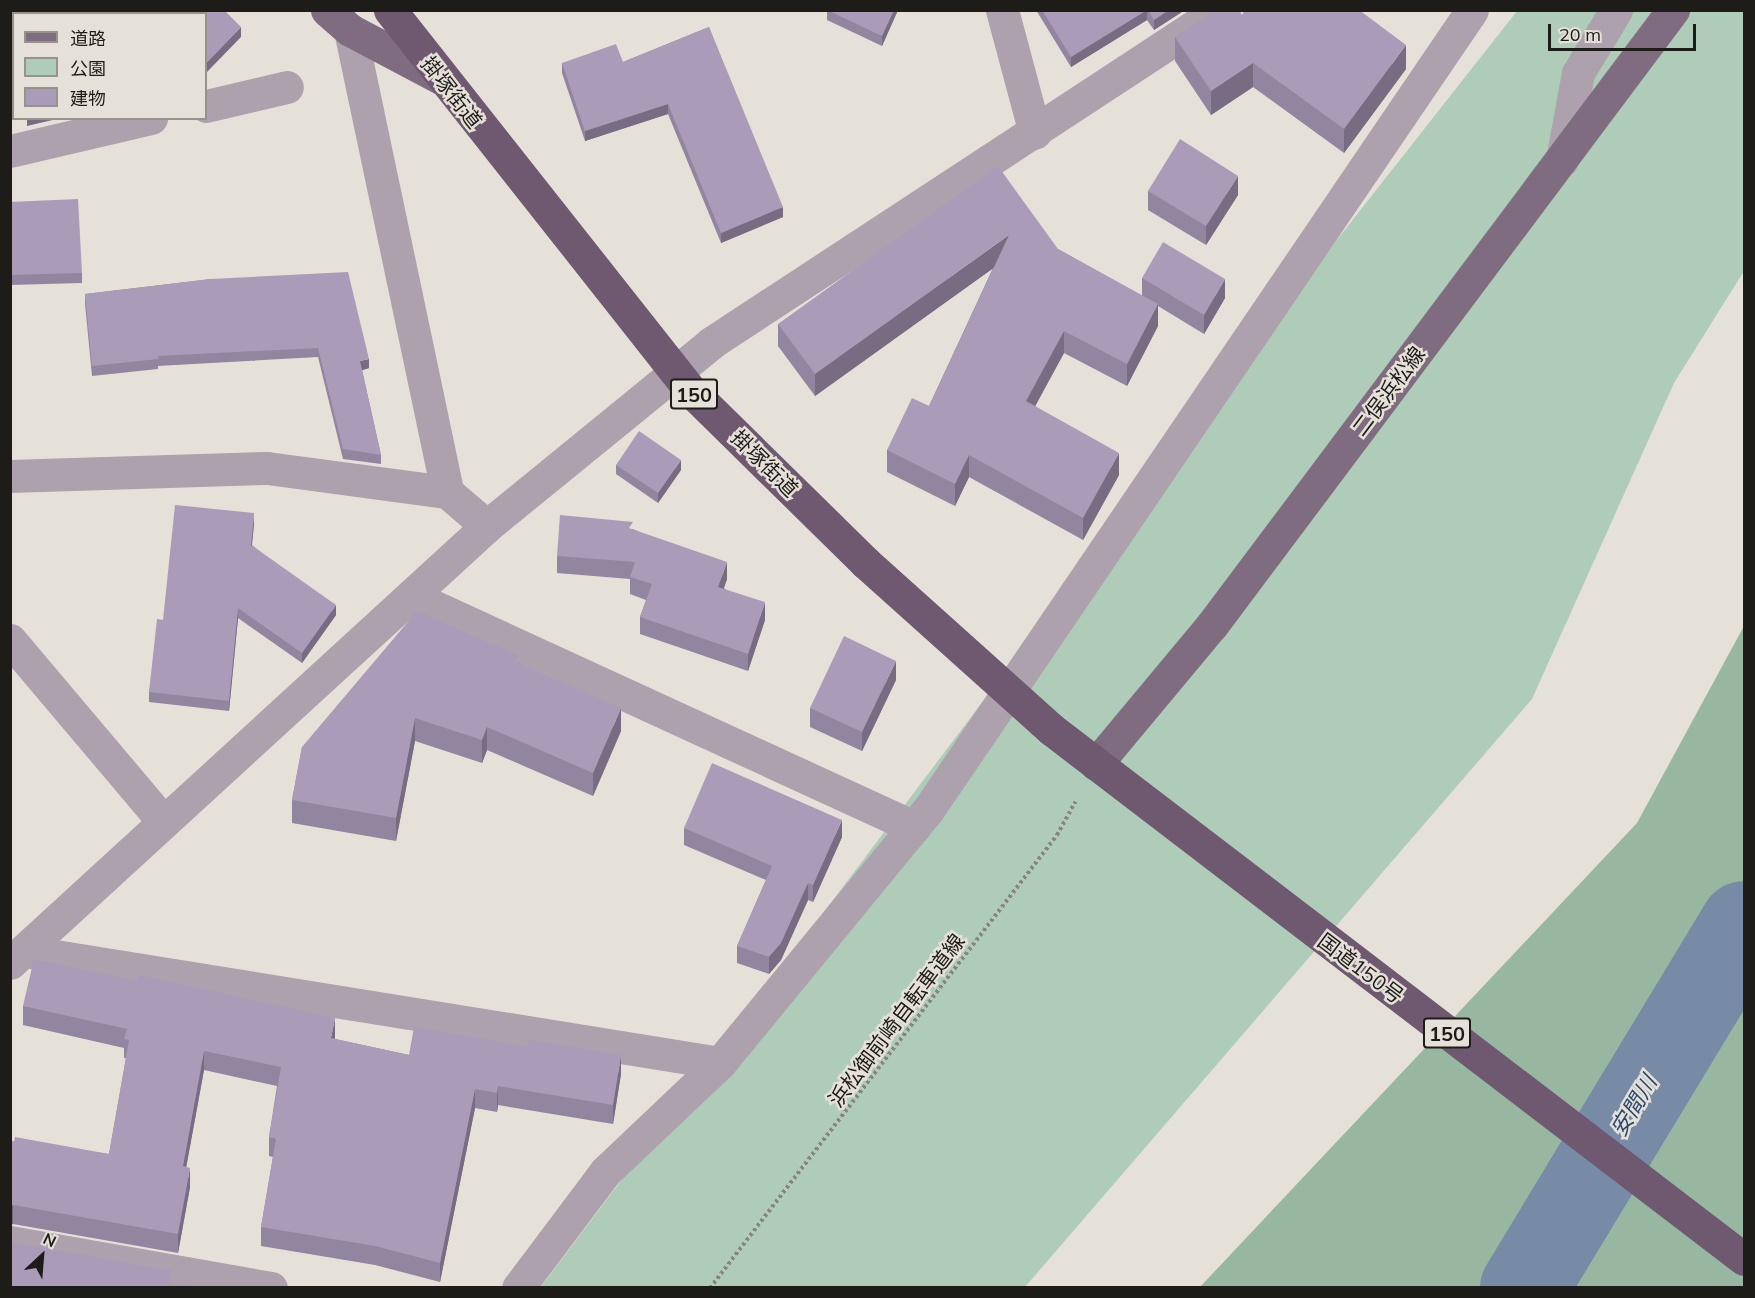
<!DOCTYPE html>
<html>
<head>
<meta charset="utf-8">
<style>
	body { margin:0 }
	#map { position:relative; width:1755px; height:1298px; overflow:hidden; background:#e6e1d8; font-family:Mulish,"Noto Sans JP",sans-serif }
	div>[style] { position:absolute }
	.green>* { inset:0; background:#afccb8 }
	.forest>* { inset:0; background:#98b7a1 }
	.river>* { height:88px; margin:-44px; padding:0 44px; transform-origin:44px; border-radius:44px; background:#778ba6 }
	.path>* { height:4px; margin-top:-2px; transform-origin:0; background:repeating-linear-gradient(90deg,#88857e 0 3px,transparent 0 6px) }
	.minor>* { height:33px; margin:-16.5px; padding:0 16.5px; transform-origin:16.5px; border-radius:16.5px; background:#aca1ad }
	.major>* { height:33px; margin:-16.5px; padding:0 16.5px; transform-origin:16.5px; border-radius:16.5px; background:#7f6c81 }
	.highway>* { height:33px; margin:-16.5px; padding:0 16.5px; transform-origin:16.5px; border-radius:16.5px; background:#6e5971 }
	.highway-bridge>* { height:33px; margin:-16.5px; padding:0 16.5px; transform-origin:16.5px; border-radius:16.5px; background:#6e5971 }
	.wall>* { inset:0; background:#92859f }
	.shaded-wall>* { inset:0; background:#776c82 }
	.building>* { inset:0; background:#aa9bb9 }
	span { translate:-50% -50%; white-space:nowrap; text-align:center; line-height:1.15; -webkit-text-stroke:5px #e6e1d8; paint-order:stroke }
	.shield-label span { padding:2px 4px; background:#e6e1d8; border:2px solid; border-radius:4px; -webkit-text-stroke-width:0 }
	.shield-label { font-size:20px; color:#1e1c19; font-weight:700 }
	.street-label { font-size:21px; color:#1e1c19 }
	.water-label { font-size:22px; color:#29486f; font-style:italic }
	.frame { position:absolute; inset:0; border:12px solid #1e1c19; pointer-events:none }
	.legend { position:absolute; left:12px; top:12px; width:195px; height:108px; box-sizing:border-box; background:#e6e1d8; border:2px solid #96928c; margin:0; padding:8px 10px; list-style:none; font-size:18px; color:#1e1c19 }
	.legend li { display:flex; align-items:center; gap:12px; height:30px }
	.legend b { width:30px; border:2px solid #96928c }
	.north { position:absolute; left:12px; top:1226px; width:60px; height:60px; -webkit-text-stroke:4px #e6e1d8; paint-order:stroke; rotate:26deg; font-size:16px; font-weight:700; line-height:24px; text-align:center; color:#1e1c19 }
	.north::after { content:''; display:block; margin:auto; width:21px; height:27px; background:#1e1c19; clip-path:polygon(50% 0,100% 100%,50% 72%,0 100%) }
	.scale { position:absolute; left:1548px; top:24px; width:148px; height:27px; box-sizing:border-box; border:3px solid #1e1c19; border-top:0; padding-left:8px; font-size:18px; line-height:21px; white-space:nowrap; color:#1e1c19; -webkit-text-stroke:4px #e6e1d8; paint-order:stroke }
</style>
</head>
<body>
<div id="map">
	<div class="green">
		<i style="clip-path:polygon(1517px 11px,1744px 11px,1744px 271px,1674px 383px,1532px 699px,1025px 1287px,540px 1288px,1196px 419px)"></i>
	</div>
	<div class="forest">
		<i style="clip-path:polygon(1744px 626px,1744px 1287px,1199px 1288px,1637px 823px)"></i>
	</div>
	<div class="river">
		<i style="left:1524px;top:1288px;width:424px;rotate:-58.8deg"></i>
	</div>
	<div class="path">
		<i style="left:710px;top:1288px;width:571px;rotate:-52.55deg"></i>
		<i style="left:1057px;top:835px;width:38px;rotate:-61deg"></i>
	</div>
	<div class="minor">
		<i style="left:1002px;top:10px;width:127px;rotate:75deg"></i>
		<i style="left:350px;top:30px;width:472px;rotate:78.1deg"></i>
		<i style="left:206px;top:106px;width:83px;rotate:-13.2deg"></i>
		<i style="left:10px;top:151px;width:145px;rotate:-13.2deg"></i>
		<i style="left:1562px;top:160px;width:88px;rotate:-79.6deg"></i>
		<i style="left:1578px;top:73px;width:74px;rotate:-58.9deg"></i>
		<i style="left:10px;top:476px;width:257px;rotate:-1.8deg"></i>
		<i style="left:267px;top:468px;width:182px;rotate:7.6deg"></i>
		<i style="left:447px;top:492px;width:52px;rotate:40.4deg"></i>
		<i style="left:411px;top:596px;width:554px;rotate:24.67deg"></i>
		<i style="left:10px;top:640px;width:238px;rotate:49.8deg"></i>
		<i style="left:24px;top:951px;width:705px;rotate:9.14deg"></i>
		<i style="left:10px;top:963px;width:647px;rotate:-42.49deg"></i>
		<i style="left:487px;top:526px;width:289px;rotate:-39.2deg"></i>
		<i style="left:711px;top:343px;width:607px;rotate:-33.25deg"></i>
		<i style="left:10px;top:1242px;width:265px;rotate:10deg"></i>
		<i style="left:518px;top:1288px;width:146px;rotate:-53.1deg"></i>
		<i style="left:606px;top:1171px;width:157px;rotate:-43.5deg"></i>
		<i style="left:720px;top:1063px;width:328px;rotate:-50.6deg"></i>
		<i style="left:928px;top:810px;width:967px;rotate:-55.78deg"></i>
	</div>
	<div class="major">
		<i style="left:327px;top:10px;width:30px;rotate:41deg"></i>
		<i style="left:350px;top:30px;width:103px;rotate:27.8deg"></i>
		<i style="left:1096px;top:764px;width:181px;rotate:-50.2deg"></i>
		<i style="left:1212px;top:625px;width:769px;rotate:-53.15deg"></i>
	</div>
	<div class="highway">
		<i style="left:1051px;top:729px;width:872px;rotate:37.41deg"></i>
	</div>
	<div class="highway-bridge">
		<i style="left:390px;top:10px;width:486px;rotate:51.7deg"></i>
		<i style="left:691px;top:391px;width:245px;rotate:44.5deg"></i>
		<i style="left:866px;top:563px;width:249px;rotate:41.9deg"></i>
	</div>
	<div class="wall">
		<i style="clip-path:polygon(827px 10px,898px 10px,882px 46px,827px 20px)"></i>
		<i style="clip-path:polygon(1036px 10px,1185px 10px,1154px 30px,1147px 20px,1071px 67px)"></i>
		<i style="clip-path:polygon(1242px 15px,1406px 69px,1344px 153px,1253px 87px,1211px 115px,1175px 61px,1175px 37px)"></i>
		<i style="clip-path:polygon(709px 27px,783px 217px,721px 243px,668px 114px,585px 141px,562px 73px,562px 63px,623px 62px)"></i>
		<i style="clip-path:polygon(1148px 191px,1238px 195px,1206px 245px,1148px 210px)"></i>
		<i style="clip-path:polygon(10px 202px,82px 273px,82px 283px,10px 285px)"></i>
		<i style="clip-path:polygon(1058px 249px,1142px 296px,1142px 278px,1225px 298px,1204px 334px,1158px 306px,1158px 326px,1127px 386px,1064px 353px,1035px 406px,1119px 475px,1083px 540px,969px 477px,955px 506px,887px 472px,887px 450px,929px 406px,993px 268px,815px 396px,778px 346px,778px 324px)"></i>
		<i style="clip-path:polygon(211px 279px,369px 368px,362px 370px,381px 455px,381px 464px,343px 459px,318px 357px,158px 366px,158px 369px,92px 376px,85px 304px,85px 294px)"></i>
		<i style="clip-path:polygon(616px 465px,681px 470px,658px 503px,616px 474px)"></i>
		<i style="clip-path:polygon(254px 523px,252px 545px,336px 615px,302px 663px,238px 618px,229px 711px,149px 702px,149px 692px,163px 620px)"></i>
		<i style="clip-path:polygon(633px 529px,727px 579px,724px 588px,765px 620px,748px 671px,640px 634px,640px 617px,646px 600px,630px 594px,630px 579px,557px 573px,557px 556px)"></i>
		<i style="clip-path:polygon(519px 663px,621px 731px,593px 796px,487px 750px,482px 763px,415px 741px,396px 841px,292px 823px,292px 800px,302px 747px)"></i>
		<i style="clip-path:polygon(896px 680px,862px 751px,810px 727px,810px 708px)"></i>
		<i style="clip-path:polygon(684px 828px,842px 837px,813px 902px,808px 900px,781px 960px,769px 974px,737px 963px,737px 946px,766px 880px,684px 845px)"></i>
		<i style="clip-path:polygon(23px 1006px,335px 1037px,335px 1039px,409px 1055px,621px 1074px,613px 1124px,498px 1105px,497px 1112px,475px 1108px,440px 1282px,375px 1265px,261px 1246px,261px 1227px,273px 1157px,269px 1156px,269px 1137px,277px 1086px,204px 1070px,186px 1167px,190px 1187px,178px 1253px,13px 1224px,10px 1225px,10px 1141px,109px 1154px,126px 1058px,124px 1058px,124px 1048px,23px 1025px)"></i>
	</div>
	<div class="shaded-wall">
		<i style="clip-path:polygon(894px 10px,898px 10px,882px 46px,882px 36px)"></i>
		<i style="clip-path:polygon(1147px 10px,1147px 20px,1071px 67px,1071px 57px)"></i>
		<i style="clip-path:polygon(1169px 10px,1185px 10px,1154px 30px,1154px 20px)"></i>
		<i style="clip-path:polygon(241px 27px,241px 37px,206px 73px,206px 63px)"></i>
		<i style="clip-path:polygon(1406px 45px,1406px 69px,1344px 153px,1344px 129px)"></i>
		<i style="clip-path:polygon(1253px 63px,1253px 87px,1211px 115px,1211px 91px)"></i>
		<i style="clip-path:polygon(14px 71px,14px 81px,10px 82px,10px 72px)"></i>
		<i style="clip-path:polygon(668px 104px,668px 114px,585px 141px,585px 131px)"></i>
		<i style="clip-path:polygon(27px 118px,61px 118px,27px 126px)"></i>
		<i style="clip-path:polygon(1238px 176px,1238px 195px,1206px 245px,1206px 226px)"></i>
		<i style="clip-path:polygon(783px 207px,783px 217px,721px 243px,721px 233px)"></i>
		<i style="clip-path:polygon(1009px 235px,1009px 257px,815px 396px,815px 374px)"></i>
		<i style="clip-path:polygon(1225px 279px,1225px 298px,1204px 334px,1204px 315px)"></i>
		<i style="clip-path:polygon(1158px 304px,1158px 326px,1127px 386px,1127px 364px)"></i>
		<i style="clip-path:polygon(1064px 331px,1064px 353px,1026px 423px,1026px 401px)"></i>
		<i style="clip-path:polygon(369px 359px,369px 368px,360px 371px,360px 361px)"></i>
		<i style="clip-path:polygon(1119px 453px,1119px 475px,1083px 540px,1083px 518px)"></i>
		<i style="clip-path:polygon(969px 455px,969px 477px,955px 506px,955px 484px)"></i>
		<i style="clip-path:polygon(681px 460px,681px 470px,658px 503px,658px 493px)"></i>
		<i style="clip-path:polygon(254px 513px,254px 523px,251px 554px,251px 545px)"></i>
		<i style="clip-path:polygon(727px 562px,727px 579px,718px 604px,718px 587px)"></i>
		<i style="clip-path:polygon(765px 602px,765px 620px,748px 671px,748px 654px)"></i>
		<i style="clip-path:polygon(336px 605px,336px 615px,302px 663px,302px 653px)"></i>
		<i style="clip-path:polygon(238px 608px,238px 618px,229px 711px,229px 701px)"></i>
		<i style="clip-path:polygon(896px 661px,896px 680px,862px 751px,862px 732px)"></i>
		<i style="clip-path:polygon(621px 708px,621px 731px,593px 796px,593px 773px)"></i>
		<i style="clip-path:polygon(415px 718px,415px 741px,396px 841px,396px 818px)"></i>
		<i style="clip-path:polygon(487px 727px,487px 750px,482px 763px,482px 740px)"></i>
		<i style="clip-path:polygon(842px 820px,842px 837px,813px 902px,813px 885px)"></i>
		<i style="clip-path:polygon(12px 839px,12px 858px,10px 859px,10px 840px)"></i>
		<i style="clip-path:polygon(808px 883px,808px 900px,781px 960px,769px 974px,769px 957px)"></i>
		<i style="clip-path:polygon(335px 1018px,335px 1037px,331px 1057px,331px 1038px)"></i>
		<i style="clip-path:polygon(204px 1051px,204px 1070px,183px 1185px,183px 1166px)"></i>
		<i style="clip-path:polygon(621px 1055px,621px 1074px,613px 1124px,613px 1105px)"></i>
		<i style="clip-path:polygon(498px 1086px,498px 1105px,497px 1112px,497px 1093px)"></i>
		<i style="clip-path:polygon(475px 1089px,475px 1108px,440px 1282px,440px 1263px)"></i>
		<i style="clip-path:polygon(190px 1168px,190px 1187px,178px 1253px,178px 1234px)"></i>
		<i style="clip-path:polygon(13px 1205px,13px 1224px,10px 1225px,10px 1206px)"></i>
	</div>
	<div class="building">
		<i style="clip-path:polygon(10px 10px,224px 10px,241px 27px,206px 63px,206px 14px,14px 14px,14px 71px,10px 72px)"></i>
		<i style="clip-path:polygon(827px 10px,894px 10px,882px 36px)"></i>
		<i style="clip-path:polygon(1042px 10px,1147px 10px,1071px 57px)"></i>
		<i style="clip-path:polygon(1148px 10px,1169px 10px,1154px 20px)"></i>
		<i style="clip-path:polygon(1215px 10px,1239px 10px,1242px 15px,1245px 10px,1359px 10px,1406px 45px,1344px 129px,1253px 63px,1211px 91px,1175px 37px)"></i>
		<i style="clip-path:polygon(709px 27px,783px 207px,721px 233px,668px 104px,585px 131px,562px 63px,616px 44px,623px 62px)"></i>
		<i style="clip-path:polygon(1180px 139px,1238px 176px,1206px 226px,1148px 191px)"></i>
		<i style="clip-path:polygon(998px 166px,1058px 249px,1158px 304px,1127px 364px,1064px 331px,1026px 401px,1119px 453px,1083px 518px,969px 455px,955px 484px,887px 450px,912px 398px,929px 406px,1009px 235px,815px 374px,778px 324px)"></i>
		<i style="clip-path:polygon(78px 199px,82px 273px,10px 275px,10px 202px)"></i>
		<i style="clip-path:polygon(1163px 242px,1225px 279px,1204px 315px,1142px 278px)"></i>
		<i style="clip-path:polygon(348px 272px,369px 359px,360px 361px,381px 455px,343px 449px,318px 348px,158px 356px,158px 359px,92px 366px,85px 294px,211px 279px)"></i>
		<i style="clip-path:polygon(639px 431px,681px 460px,658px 493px,616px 465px)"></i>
		<i style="clip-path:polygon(175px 505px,254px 513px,251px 545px,336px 605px,302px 653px,238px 608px,229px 701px,149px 692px,157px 619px,163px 620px)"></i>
		<i style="clip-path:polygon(560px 515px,633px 522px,629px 528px,727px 562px,718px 587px,765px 602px,748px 654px,640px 617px,652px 584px,630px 577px,635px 562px,557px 556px)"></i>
		<i style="clip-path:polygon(417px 611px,519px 656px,516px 662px,621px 708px,593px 773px,487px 727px,482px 740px,415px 718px,396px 818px,292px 800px,302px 747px)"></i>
		<i style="clip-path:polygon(844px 636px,896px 661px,862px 732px,810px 708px)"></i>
		<i style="clip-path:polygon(712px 763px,842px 820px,813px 885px,808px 883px,781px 943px,769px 957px,737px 946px,772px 866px,684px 828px)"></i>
		<i style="clip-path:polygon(34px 959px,137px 981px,139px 975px,335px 1018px,331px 1038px,409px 1055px,414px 1027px,528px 1047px,529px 1040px,621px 1055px,613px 1105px,498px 1086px,497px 1093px,475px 1089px,440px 1263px,375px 1246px,261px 1227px,276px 1139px,269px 1137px,281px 1067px,204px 1051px,183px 1166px,190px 1168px,178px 1234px,13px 1205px,10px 1206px,10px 1141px,14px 1142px,15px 1137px,109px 1154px,129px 1040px,124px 1039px,127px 1029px,23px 1006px)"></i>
		<i style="clip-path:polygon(10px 1242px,172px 1271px,169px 1283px,198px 1287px,10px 1287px)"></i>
	</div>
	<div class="shield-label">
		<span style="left:694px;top:394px">150</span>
		<span style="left:1447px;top:1033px">150</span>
	</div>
	<div class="street-label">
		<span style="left:452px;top:92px;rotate:52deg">掛塚街道</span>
		<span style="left:1388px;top:391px;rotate:-53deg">二俣浜松線</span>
		<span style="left:765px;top:463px;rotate:45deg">掛塚街道</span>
		<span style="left:1361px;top:968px;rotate:37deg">国道150号</span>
		<span style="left:896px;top:1020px;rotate:-53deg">浜松御前崎自転車道線</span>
	</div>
	<div class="water-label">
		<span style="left:1634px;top:1106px;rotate:-59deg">安間川</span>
	</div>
	<div class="frame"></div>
	<ul class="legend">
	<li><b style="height:8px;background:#7f6c81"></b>道路</li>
	<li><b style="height:16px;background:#afccb8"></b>公園</li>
	<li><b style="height:16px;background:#aa9bb9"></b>建物</li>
	</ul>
	<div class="north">N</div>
	<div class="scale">20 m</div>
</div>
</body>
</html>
